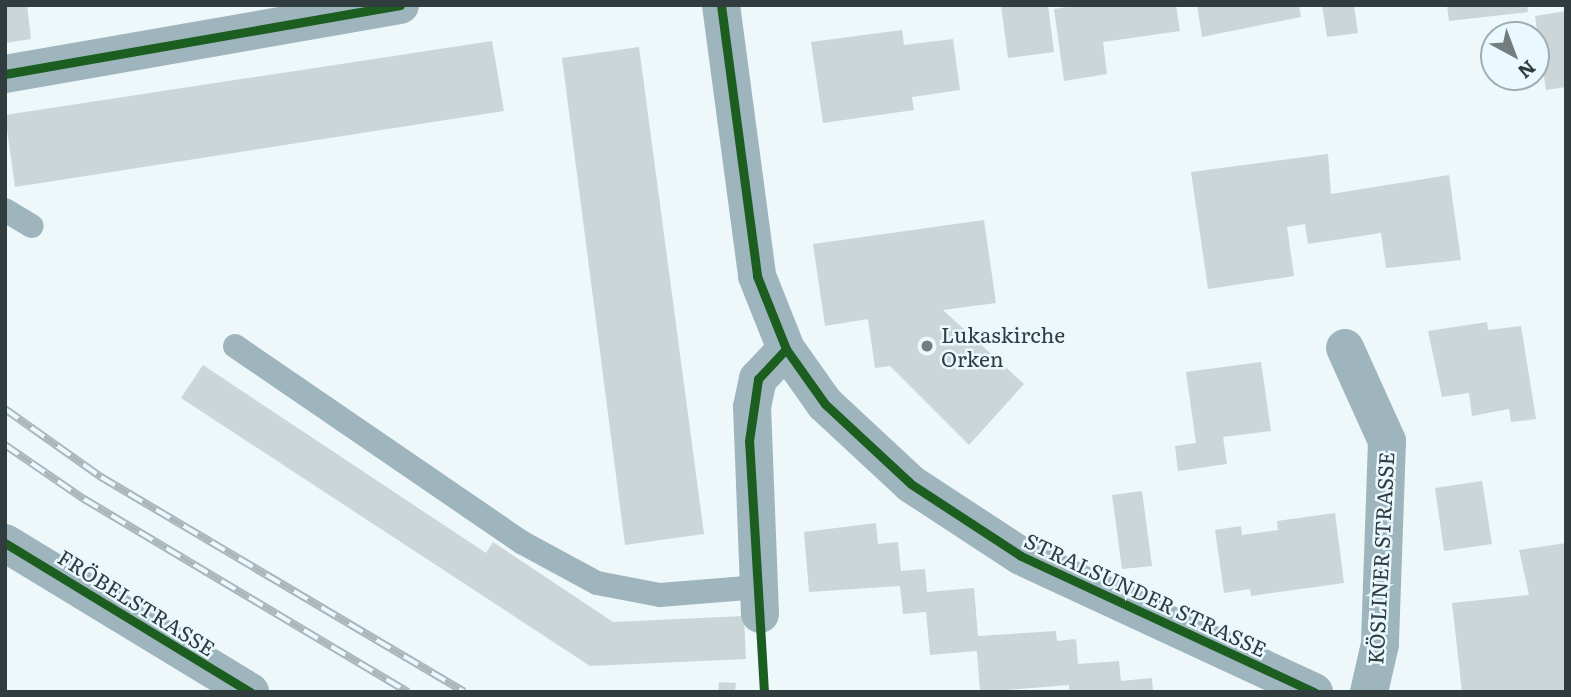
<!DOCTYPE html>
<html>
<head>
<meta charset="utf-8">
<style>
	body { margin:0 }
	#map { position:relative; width:1571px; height:697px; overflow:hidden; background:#eef7fa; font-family:Literata,serif }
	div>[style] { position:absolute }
	.building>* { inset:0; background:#ccd5d8 }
	.lane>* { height:24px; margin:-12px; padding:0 12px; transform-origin:12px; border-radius:12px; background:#9fb5bd }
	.street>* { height:38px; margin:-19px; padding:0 19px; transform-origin:19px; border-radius:19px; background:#9fb5bd }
	.rail>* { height:8px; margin-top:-4px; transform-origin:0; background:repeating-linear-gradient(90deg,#e9f9ff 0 16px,#a9b6bb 0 32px); box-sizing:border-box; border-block:2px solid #a9b6bb }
	.cycleway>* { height:9px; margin:-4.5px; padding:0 4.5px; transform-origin:4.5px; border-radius:4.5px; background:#1b5e20 }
	.dots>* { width:19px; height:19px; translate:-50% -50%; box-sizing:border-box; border:4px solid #e9f9ff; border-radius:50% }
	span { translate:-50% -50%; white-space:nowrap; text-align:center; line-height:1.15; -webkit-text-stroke:5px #e9f9ff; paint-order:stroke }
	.poi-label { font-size:21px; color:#313c3f }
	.left { translate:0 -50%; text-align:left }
	.street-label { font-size:21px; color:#313c3f }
	.frame { position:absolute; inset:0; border:7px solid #313c3f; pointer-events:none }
	.north { position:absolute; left:1480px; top:21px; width:70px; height:70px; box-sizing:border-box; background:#e9f9ff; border:2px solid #9fadb2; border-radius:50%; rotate:139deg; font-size:19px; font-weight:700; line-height:28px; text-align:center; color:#313c3f }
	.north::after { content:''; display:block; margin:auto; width:24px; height:32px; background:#737d80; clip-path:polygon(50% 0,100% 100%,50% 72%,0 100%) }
</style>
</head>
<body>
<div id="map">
	<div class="building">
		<i style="clip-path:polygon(5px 5px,27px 5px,31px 39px,5px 43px)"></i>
		<i style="clip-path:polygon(1001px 5px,1048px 5px,1054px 52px,1008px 58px)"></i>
		<i style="clip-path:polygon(1080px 5px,1176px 5px,1180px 31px,1103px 42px,1107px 74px,1064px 81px,1054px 9px)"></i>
		<i style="clip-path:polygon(1197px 5px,1299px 5px,1301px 17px,1202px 37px)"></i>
		<i style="clip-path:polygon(1322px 5px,1354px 5px,1358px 33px,1327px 37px)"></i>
		<i style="clip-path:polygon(1447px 5px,1527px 5px,1528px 12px,1449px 21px)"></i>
		<i style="clip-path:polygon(1566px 11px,1566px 87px,1546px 90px,1535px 16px)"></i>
		<i style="clip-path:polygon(902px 30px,904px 45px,953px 39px,960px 90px,912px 97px,914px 110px,823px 123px,811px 42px)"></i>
		<i style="clip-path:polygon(492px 41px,504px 111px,15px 187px,5px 115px)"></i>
		<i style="clip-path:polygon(639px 47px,704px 534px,625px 545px,562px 58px)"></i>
		<i style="clip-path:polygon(1328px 154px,1331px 194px,1449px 175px,1461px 260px,1386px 268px,1381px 233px,1308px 244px,1305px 224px,1287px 227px,1294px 276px,1208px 289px,1191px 172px)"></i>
		<i style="clip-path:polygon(984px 220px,996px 303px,943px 310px,1024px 384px,969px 445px,890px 366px,875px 368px,868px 319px,825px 326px,813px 244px)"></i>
		<i style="clip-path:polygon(1487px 322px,1488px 330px,1521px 326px,1536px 419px,1511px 422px,1509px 409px,1472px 416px,1469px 393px,1442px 397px,1428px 331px)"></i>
		<i style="clip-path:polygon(1261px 362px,1271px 431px,1223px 437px,1227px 464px,1178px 471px,1175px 446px,1196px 443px,1186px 372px)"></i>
		<i style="clip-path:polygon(203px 365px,486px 553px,493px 542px,613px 622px,744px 616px,746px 659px,590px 666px,181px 398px)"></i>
		<i style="clip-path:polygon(1482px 481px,1492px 544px,1444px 551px,1435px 488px)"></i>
		<i style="clip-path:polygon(1142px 491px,1152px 566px,1122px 569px,1112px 495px)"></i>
		<i style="clip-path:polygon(1335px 513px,1344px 583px,1251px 596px,1250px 589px,1224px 593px,1215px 530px,1241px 526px,1242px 535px,1278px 530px,1277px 521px)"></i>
		<i style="clip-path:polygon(876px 523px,878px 544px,898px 542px,901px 571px,925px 569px,927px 592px,974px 588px,978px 636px,1056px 631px,1057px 641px,1076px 639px,1078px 664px,1119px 661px,1121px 681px,1152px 678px,1153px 692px,1069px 692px,1069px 685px,980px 692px,977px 651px,930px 655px,926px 612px,903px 614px,900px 586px,809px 592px,804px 532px)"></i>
		<i style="clip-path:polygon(1566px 543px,1566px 692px,1462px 692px,1452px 603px,1529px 595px,1519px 550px)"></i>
		<i style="clip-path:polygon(719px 682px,736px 683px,735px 692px,718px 692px)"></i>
	</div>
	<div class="lane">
		<i style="left:5px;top:210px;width:31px;rotate:31deg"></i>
		<i style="left:235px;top:346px;width:349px;rotate:34.4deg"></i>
		<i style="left:523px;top:543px;width:84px;rotate:28.4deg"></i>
		<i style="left:597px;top:583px;width:64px;rotate:10.8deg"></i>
		<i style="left:660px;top:595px;width:99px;rotate:-4.6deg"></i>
	</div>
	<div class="street">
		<i style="left:721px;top:5px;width:273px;rotate:82.4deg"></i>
		<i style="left:757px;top:276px;width:79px;rotate:68.3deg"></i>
		<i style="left:786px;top:349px;width:67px;rotate:54.7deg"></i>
		<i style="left:825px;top:404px;width:117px;rotate:42.9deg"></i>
		<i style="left:911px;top:484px;width:131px;rotate:33.2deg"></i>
		<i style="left:1021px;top:556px;width:323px;rotate:24.9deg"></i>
		<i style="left:5px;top:74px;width:401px;rotate:-9.9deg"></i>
		<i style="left:1345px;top:348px;width:102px;rotate:65.7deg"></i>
		<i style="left:1387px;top:441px;width:203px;rotate:92deg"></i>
		<i style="left:1380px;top:644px;width:49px;rotate:102.9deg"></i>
		<i style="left:5px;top:543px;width:287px;rotate:31.3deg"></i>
		<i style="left:760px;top:614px;width:207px;rotate:-92.2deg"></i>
		<i style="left:752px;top:407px;width:29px;rotate:-78deg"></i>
		<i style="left:758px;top:379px;width:41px;rotate:-47deg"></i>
	</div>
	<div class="rail">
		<i style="left:5px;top:409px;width:118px;rotate:35.3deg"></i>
		<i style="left:101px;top:477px;width:422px;rotate:30.6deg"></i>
		<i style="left:5px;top:445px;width:96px;rotate:34.4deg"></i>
		<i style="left:84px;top:499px;width:377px;rotate:30.8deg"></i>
	</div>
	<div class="cycleway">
		<i style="left:721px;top:5px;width:273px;rotate:82.4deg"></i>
		<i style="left:757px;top:276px;width:79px;rotate:68.3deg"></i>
		<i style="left:786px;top:349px;width:67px;rotate:54.7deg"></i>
		<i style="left:825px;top:404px;width:117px;rotate:42.9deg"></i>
		<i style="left:911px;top:484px;width:131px;rotate:33.2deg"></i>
		<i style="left:1021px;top:556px;width:323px;rotate:24.9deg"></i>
		<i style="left:5px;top:74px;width:401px;rotate:-9.9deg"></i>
		<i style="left:5px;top:543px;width:287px;rotate:31.3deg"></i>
		<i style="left:764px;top:692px;width:251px;rotate:-93.4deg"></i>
		<i style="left:749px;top:441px;width:63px;rotate:-81.7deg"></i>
		<i style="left:758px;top:379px;width:41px;rotate:-47deg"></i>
	</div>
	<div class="dots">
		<i style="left:927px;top:346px;background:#737d80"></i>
	</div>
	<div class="poi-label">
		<span class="left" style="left:941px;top:346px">Lukaskirche<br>Orken</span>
	</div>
	<div class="street-label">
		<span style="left:1380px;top:558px;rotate:-87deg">KÖSLINER STRASSE</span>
		<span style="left:1146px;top:594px;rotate:25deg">STRALSUNDER STRASSE</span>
		<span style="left:137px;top:602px;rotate:32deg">FRÖBELSTRASSE</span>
	</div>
	<div class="frame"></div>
	<div class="north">N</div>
</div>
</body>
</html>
